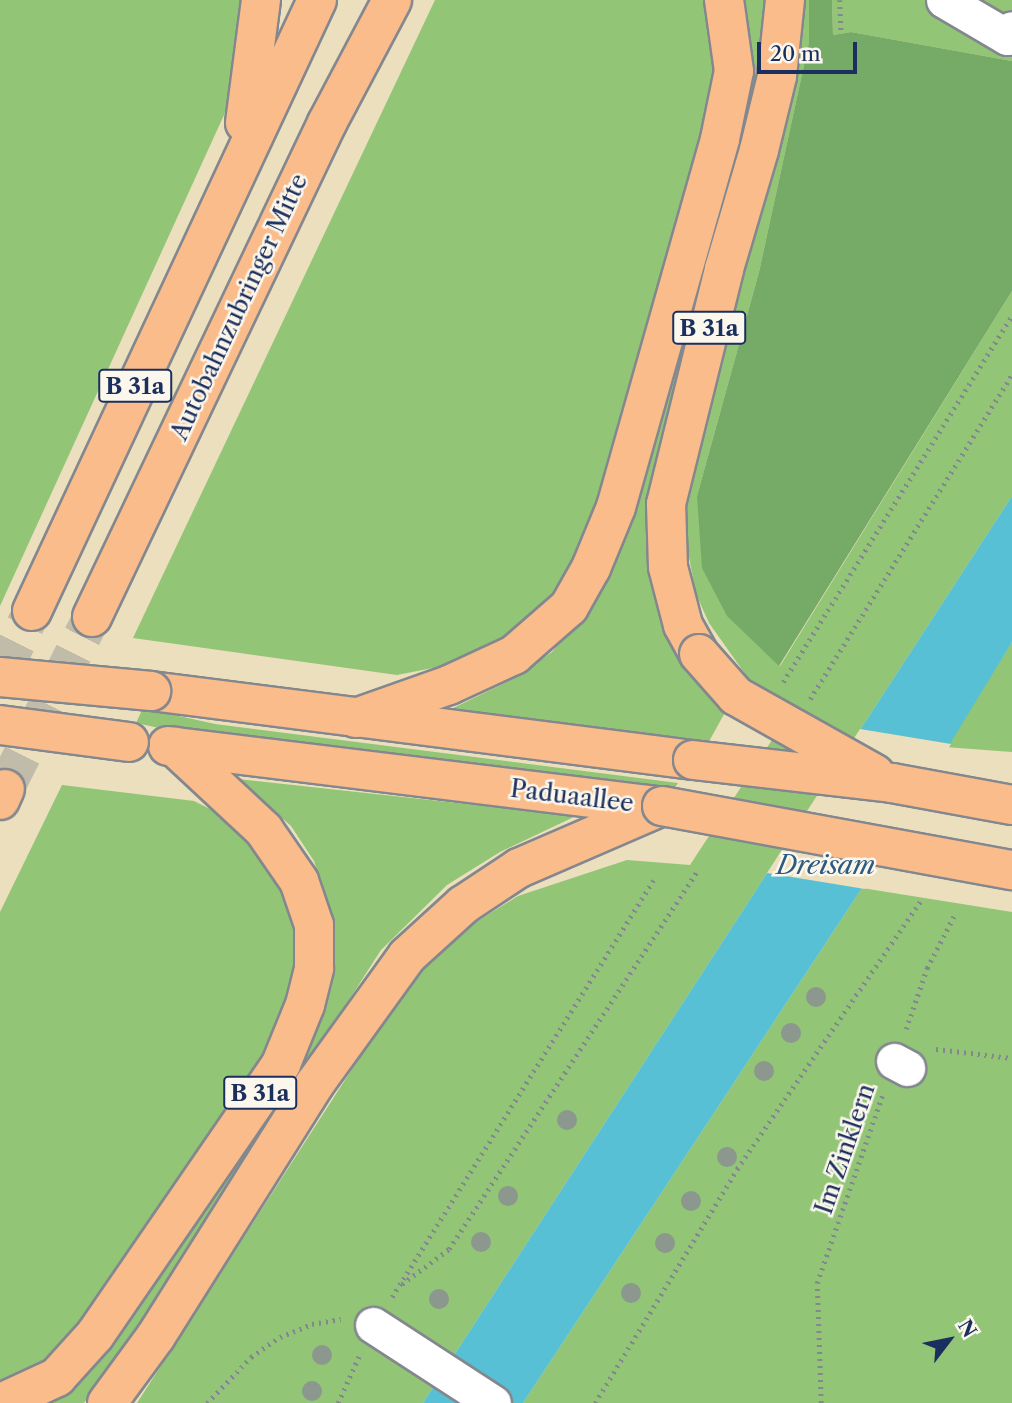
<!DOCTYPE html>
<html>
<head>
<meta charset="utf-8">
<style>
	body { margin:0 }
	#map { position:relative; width:1012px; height:1403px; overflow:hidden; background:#ebdfbd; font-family:"Libre Caslon Text",serif }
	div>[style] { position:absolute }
	.green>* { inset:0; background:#92c576 }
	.forest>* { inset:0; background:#75aa67 }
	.water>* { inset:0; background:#57c0d4 }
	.pier>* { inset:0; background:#ebdfbd }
	.highway-tunnel>* { height:38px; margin-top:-19px; transform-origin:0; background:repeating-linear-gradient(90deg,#c1bcaa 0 38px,transparent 0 57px) }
	.path>* { height:4.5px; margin-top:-2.25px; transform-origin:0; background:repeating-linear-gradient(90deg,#83878e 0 2px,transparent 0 7px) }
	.roads { filter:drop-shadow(2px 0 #83878e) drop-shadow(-2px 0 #83878e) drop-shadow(0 2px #83878e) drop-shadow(0 -2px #83878e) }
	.minor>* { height:35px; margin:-17.5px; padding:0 17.5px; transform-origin:17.5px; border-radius:17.5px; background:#fff }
	.highway>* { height:38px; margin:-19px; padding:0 19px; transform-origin:19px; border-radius:19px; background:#fabc8b }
	.bridges { filter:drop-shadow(2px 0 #83878e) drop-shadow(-2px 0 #83878e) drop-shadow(0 2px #83878e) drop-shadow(0 -2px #83878e) }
	.highway-bridge>* { height:38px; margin:-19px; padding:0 19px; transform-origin:19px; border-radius:19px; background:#fabc8b }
	.trees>* { width:20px; height:20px; margin:-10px; border-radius:50%; background:#8c978d }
	span { translate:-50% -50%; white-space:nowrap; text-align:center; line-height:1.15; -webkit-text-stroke:5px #fbf7ec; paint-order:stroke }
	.shield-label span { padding:2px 5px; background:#fbf7ec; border:2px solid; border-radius:5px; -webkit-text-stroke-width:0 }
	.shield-label { font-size:23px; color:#1b2f5e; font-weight:700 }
	.street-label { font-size:24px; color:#1b2f5e }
	.water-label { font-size:26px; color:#2d5a81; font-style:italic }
	.north { position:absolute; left:914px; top:1305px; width:70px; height:70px; -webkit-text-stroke:5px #fbf7ec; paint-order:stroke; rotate:58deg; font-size:19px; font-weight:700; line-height:28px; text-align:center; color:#1b2f5e }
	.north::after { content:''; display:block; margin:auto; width:24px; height:32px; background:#1b2f5e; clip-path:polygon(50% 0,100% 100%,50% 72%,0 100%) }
	.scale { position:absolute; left:757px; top:42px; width:100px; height:32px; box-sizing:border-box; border:4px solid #1b2f5e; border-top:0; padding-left:9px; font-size:21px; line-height:24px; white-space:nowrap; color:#1b2f5e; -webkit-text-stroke:5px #fbf7ec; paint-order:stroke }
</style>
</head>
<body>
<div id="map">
	<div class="green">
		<i style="clip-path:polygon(0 0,253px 0,229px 104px,0 606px)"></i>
		<i style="clip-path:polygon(435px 0,709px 0,722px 79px,602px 502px,571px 577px,546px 612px,479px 659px,397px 675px,133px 638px)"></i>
		<i style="clip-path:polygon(739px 0,771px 0,768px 45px,657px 487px,728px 707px,707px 745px,445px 712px,513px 679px,552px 652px,589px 607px)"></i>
		<i style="clip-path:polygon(796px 0,809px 0,809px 42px,759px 272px,697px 496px,728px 616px,780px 666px,1012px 291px,1012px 496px,423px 1403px,137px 1403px,385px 1018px,423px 969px,473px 924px,518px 896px,627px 860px,690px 865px,793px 708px,748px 678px,709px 623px,696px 594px,685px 536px,685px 498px)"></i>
		<i style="clip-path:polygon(832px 0,1012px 0,1012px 61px,851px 32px,833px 35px)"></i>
		<i style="clip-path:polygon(1012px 642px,1012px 752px,945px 747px,983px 687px)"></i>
		<i style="clip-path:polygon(143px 708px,215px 724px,678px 783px,669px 796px,205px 738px,136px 723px)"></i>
		<i style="clip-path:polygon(238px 779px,576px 816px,500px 852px,447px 885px,381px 950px,119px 1358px,84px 1403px,43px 1403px,92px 1369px,116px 1337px,332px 940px,327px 899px,314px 861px,291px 826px)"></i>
		<i style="clip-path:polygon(62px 785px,194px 801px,224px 816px,265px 851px,298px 925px,299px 962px,271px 1048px,66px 1354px,0 1386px,0 912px)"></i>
		<i style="clip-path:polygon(862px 888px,1012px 912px,1012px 1403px,523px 1403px)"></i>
	</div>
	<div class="forest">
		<i style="clip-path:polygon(809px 0,832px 0,833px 35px,851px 32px,1012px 61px,1012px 291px,779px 666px,727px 616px,702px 568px,697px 496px,759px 272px,809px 42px)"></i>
	</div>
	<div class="water">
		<i style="clip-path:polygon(1012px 496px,1012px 642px,862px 888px,523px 1403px,423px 1403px)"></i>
	</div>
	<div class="pier">
		<i style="clip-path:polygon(860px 729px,951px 744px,865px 889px,767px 873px)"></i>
	</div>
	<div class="highway-tunnel">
		<i style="left:0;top:677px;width:73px;rotate:-64.1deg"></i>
		<i style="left:5px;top:789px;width:193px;rotate:-63.2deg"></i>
	</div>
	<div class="path">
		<i style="left:840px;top:0;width:33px;rotate:88deg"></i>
		<i style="left:783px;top:682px;width:433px;rotate:-58deg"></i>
		<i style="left:810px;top:699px;width:382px;rotate:-58.1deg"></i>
		<i style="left:906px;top:1029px;width:65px;rotate:-71deg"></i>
		<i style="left:927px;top:968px;width:59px;rotate:-62.6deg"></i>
		<i style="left:936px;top:1049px;width:77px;rotate:6.8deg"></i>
		<i style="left:402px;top:1284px;width:59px;rotate:-36.7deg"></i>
		<i style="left:449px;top:1249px;width:455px;rotate:-56.7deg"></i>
		<i style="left:392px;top:1297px;width:492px;rotate:-57.9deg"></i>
		<i style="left:207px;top:1403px;width:64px;rotate:-46.3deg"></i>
		<i style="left:251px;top:1357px;width:35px;rotate:-35deg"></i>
		<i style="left:280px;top:1337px;width:35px;rotate:-22deg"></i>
		<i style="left:312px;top:1324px;width:29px;rotate:-10deg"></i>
		<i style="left:338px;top:1403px;width:51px;rotate:-65.9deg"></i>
		<i style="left:595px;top:1403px;width:274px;rotate:-58.7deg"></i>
		<i style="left:737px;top:1169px;width:327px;rotate:-55.6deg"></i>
		<i style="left:821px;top:1403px;width:120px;rotate:-91.9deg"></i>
		<i style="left:817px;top:1283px;width:201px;rotate:-70.8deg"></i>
	</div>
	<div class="roads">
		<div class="minor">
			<i style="left:944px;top:0;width:73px;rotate:30.4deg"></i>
			<i style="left:1007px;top:37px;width:9px;rotate:-58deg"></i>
			<i style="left:894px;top:1061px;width:15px;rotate:28deg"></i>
			<i style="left:373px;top:1325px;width:143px;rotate:33deg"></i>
		</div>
		<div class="highway">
			<i style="left:245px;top:123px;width:124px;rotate:-82.6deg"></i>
			<i style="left:32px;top:611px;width:674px;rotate:-64.99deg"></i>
			<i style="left:92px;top:617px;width:547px;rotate:-64.56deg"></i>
			<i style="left:327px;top:123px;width:139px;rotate:-62.1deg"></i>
			<i style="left:699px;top:654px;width:33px;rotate:-119deg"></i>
			<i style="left:683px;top:625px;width:60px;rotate:-104.5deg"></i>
			<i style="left:668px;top:567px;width:63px;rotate:-91.8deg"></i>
			<i style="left:666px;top:504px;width:242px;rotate:-76.1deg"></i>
			<i style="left:724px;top:269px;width:124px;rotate:-73.6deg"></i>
			<i style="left:759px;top:150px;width:76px;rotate:-76.3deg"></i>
			<i style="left:777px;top:76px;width:76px;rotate:-84deg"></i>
			<i style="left:151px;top:691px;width:546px;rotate:7.26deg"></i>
			<i style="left:356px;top:718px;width:99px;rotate:-19.5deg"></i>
			<i style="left:449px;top:685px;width:72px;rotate:-24.8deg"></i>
			<i style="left:514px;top:655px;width:73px;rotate:-41.1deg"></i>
			<i style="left:569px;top:607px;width:45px;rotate:-60.6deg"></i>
			<i style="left:591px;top:568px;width:66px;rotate:-67.7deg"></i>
			<i style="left:616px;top:507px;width:382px;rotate:-74.2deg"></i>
			<i style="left:720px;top:139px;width:69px;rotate:-78.4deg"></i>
			<i style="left:734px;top:71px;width:72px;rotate:-98deg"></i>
			<i style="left:168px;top:746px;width:496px;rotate:7deg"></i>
			<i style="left:0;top:800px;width:12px;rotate:-66deg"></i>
			<i style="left:1px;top:1403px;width:62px;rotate:-24.9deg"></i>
			<i style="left:57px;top:1377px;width:57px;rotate:-47.9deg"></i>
			<i style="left:95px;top:1335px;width:329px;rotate:-55.5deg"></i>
			<i style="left:281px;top:1064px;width:64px;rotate:-67.9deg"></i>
			<i style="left:305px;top:1005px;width:38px;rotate:-76deg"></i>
			<i style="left:314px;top:968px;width:43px;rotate:-90deg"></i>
			<i style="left:314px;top:925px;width:46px;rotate:-108.8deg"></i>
			<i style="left:299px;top:881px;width:62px;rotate:-124.5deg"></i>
			<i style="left:264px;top:830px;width:122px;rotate:-137deg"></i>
			<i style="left:107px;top:1403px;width:83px;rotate:-53.8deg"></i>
			<i style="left:156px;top:1336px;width:297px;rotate:-57.8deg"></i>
			<i style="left:314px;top:1085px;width:159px;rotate:-54.2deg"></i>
			<i style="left:407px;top:956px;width:76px;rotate:-42.3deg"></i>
			<i style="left:463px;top:905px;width:67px;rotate:-33.5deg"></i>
			<i style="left:519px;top:868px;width:156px;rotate:-23.4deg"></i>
		</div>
	</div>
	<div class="bridges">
		<div class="highway-bridge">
			<i style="left:699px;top:654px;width:56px;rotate:48.6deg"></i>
			<i style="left:736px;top:696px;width:159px;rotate:29.3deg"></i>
			<i style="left:0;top:677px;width:152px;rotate:5.3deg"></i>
			<i style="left:0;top:725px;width:130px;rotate:7.5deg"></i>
			<i style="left:693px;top:760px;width:200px;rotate:6.6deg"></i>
			<i style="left:892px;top:783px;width:122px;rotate:10.4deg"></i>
			<i style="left:662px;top:806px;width:356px;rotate:10.4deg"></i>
		</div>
	</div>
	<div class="trees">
		<i style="left:816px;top:997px"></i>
		<i style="left:791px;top:1033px"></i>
		<i style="left:764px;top:1071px"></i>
		<i style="left:567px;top:1120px"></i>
		<i style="left:727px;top:1157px"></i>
		<i style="left:508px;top:1196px"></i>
		<i style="left:691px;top:1201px"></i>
		<i style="left:481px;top:1242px"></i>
		<i style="left:665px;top:1243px"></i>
		<i style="left:631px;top:1293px"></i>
		<i style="left:439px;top:1299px"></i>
		<i style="left:322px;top:1355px"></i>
		<i style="left:312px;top:1391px"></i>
	</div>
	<div class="shield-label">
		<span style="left:709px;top:328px">B 31a</span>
		<span style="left:135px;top:386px">B 31a</span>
		<span style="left:260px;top:1093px">B 31a</span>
	</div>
	<div class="street-label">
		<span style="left:239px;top:307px;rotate:-65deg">Autobahnzubringer Mitte</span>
		<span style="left:572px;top:796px;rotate:7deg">Paduaallee</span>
		<span style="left:845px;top:1149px;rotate:-71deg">Im Zinklern</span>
	</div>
	<div class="water-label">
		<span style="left:826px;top:866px">Dreisam</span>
	</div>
	<div class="north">N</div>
	<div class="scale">20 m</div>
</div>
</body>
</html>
